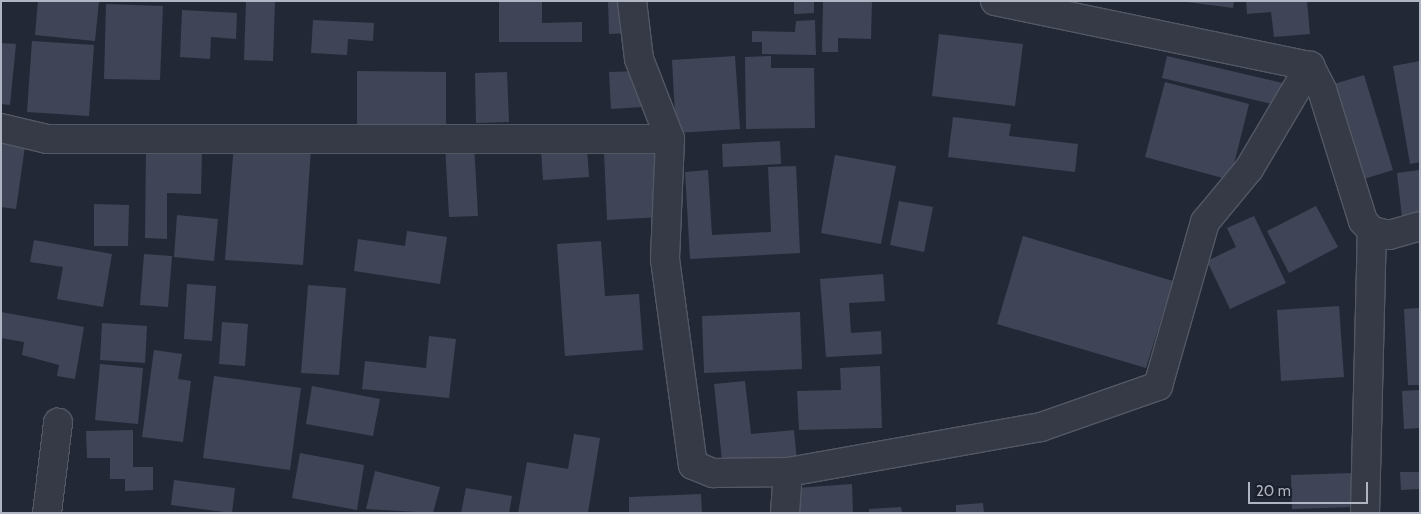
<!DOCTYPE html>
<html>
<head>
<meta charset="utf-8">
<style>
	body { margin:0 }
	#map { position:relative; width:1421px; height:514px; overflow:hidden; background:#222836; font-family:Cabin,sans-serif }
	div>[style] { position:absolute }
	.building>* { inset:0; background:#3f4556 }
	.roads { filter:drop-shadow(1px 0 #535865) drop-shadow(-1px 0 #535865) drop-shadow(0 1px #535865) drop-shadow(0 -1px #535865) }
	.minor>* { height:28px; margin:-14px; padding:0 14px; transform-origin:14px; border-radius:14px; background:#363a47 }
	span { translate:-50% -50%; white-space:nowrap; text-align:center; line-height:1.15; -webkit-text-stroke:4px #1b1f2b; paint-order:stroke }
	.frame { position:absolute; inset:0; border:2px solid #b0b5c3; pointer-events:none }
	.scale { position:absolute; left:1248px; top:482px; width:120px; height:22px; box-sizing:border-box; border:2px solid #b0b5c3; border-top:0; padding-left:6px; font-size:15px; line-height:18px; white-space:nowrap; color:#b0b5c3; -webkit-text-stroke:4px #1b1f2b; paint-order:stroke }
</style>
</head>
<body>
<div id="map">
	<div class="building">
		<i style="clip-path:polygon(38px 1px,99px 1px,95px 41px,35px 35px)"></i>
		<i style="clip-path:polygon(246px 1px,275px 1px,273px 61px,244px 60px)"></i>
		<i style="clip-path:polygon(499px 1px,542px 1px,542px 23px,582px 22px,582px 42px,499px 42px)"></i>
		<i style="clip-path:polygon(608px 1px,629px 1px,630px 33px,609px 34px)"></i>
		<i style="clip-path:polygon(794px 1px,814px 1px,814px 13px,794px 14px)"></i>
		<i style="clip-path:polygon(823px 1px,872px 1px,871px 39px,838px 38px,838px 52px,822px 52px)"></i>
		<i style="clip-path:polygon(1179px 1px,1234px 1px,1233px 8px)"></i>
		<i style="clip-path:polygon(1246px 1px,1307px 1px,1310px 34px,1274px 37px,1271px 12px,1247px 14px)"></i>
		<i style="clip-path:polygon(106px 4px,163px 6px,160px 80px,104px 79px)"></i>
		<i style="clip-path:polygon(182px 10px,237px 13px,236px 39px,211px 37px,210px 59px,180px 57px)"></i>
		<i style="clip-path:polygon(313px 20px,374px 23px,373px 41px,348px 39px,347px 55px,311px 53px)"></i>
		<i style="clip-path:polygon(815px 20px,816px 55px,762px 54px,762px 42px,752px 42px,752px 31px,795px 32px,796px 21px)"></i>
		<i style="clip-path:polygon(939px 34px,1023px 44px,1015px 106px,932px 96px)"></i>
		<i style="clip-path:polygon(32px 41px,94px 45px,89px 116px,27px 112px)"></i>
		<i style="clip-path:polygon(1px 43px,16px 44px,10px 105px,1px 104px)"></i>
		<i style="clip-path:polygon(735px 56px,740px 129px,676px 133px,672px 60px)"></i>
		<i style="clip-path:polygon(771px 56px,771px 68px,814px 68px,815px 128px,746px 129px,745px 57px)"></i>
		<i style="clip-path:polygon(1167px 56px,1287px 84px,1281px 106px,1162px 78px)"></i>
		<i style="clip-path:polygon(1420px 61px,1420px 162px,1410px 164px,1393px 66px)"></i>
		<i style="clip-path:polygon(357px 71px,446px 72px,446px 129px,357px 128px)"></i>
		<i style="clip-path:polygon(640px 71px,642px 107px,611px 109px,609px 72px)"></i>
		<i style="clip-path:polygon(507px 72px,509px 122px,476px 123px,475px 73px)"></i>
		<i style="clip-path:polygon(1364px 75px,1393px 170px,1364px 179px,1334px 84px)"></i>
		<i style="clip-path:polygon(1165px 82px,1249px 104px,1230px 180px,1145px 157px)"></i>
		<i style="clip-path:polygon(953px 117px,1011px 124px,1009px 136px,1078px 144px,1075px 172px,948px 157px)"></i>
		<i style="clip-path:polygon(1px 135px,26px 139px,16px 209px,1px 207px)"></i>
		<i style="clip-path:polygon(780px 141px,781px 164px,723px 167px,722px 144px)"></i>
		<i style="clip-path:polygon(234px 143px,311px 148px,303px 265px,225px 260px)"></i>
		<i style="clip-path:polygon(474px 143px,478px 216px,449px 217px,445px 144px)"></i>
		<i style="clip-path:polygon(587px 148px,589px 177px,543px 180px,541px 150px)"></i>
		<i style="clip-path:polygon(146px 150px,202px 150px,201px 194px,167px 193px,167px 239px,145px 238px)"></i>
		<i style="clip-path:polygon(659px 150px,662px 217px,607px 220px,604px 152px)"></i>
		<i style="clip-path:polygon(835px 155px,896px 166px,881px 244px,821px 233px)"></i>
		<i style="clip-path:polygon(796px 166px,800px 253px,690px 259px,685px 172px,708px 170px,712px 235px,771px 232px,768px 167px)"></i>
		<i style="clip-path:polygon(1420px 170px,1420px 215px,1402px 217px,1397px 173px)"></i>
		<i style="clip-path:polygon(899px 201px,933px 207px,924px 252px,890px 245px)"></i>
		<i style="clip-path:polygon(94px 204px,129px 205px,128px 246px,94px 246px)"></i>
		<i style="clip-path:polygon(1316px 206px,1338px 247px,1289px 273px,1267px 231px)"></i>
		<i style="clip-path:polygon(177px 215px,218px 219px,214px 261px,174px 257px)"></i>
		<i style="clip-path:polygon(1254px 216px,1286px 283px,1230px 309px,1207px 261px,1236px 247px,1227px 228px)"></i>
		<i style="clip-path:polygon(407px 231px,447px 237px,440px 284px,354px 271px,358px 239px,405px 246px)"></i>
		<i style="clip-path:polygon(1023px 236px,1173px 281px,1146px 368px,997px 324px)"></i>
		<i style="clip-path:polygon(34px 240px,112px 254px,103px 307px,57px 299px,63px 267px,30px 262px)"></i>
		<i style="clip-path:polygon(601px 241px,605px 296px,639px 294px,643px 350px,565px 356px,557px 244px)"></i>
		<i style="clip-path:polygon(144px 254px,172px 256px,168px 307px,140px 305px)"></i>
		<i style="clip-path:polygon(883px 274px,885px 301px,849px 303px,851px 333px,881px 331px,882px 354px,826px 357px,820px 279px)"></i>
		<i style="clip-path:polygon(187px 284px,216px 286px,212px 341px,184px 339px)"></i>
		<i style="clip-path:polygon(308px 285px,346px 288px,339px 375px,301px 373px)"></i>
		<i style="clip-path:polygon(1339px 306px,1344px 377px,1281px 381px,1277px 310px)"></i>
		<i style="clip-path:polygon(1420px 308px,1420px 385px,1408px 385px,1404px 309px)"></i>
		<i style="clip-path:polygon(1px 312px,84px 327px,75px 379px,57px 376px,59px 365px,22px 355px,24px 342px,1px 338px)"></i>
		<i style="clip-path:polygon(800px 312px,802px 369px,704px 373px,702px 316px)"></i>
		<i style="clip-path:polygon(222px 322px,248px 324px,245px 366px,219px 364px)"></i>
		<i style="clip-path:polygon(102px 323px,147px 326px,145px 363px,100px 360px)"></i>
		<i style="clip-path:polygon(429px 336px,456px 339px,449px 398px,362px 389px,365px 361px,426px 368px)"></i>
		<i style="clip-path:polygon(154px 350px,182px 354px,178px 379px,191px 381px,183px 442px,142px 437px)"></i>
		<i style="clip-path:polygon(100px 364px,143px 368px,138px 424px,95px 420px)"></i>
		<i style="clip-path:polygon(880px 366px,882px 428px,799px 430px,797px 391px,841px 390px,840px 368px)"></i>
		<i style="clip-path:polygon(214px 376px,301px 388px,290px 470px,203px 458px)"></i>
		<i style="clip-path:polygon(745px 381px,751px 434px,794px 430px,797px 462px,723px 470px,714px 384px)"></i>
		<i style="clip-path:polygon(312px 386px,380px 399px,373px 436px,306px 424px)"></i>
		<i style="clip-path:polygon(1420px 390px,1420px 428px,1404px 429px,1402px 391px)"></i>
		<i style="clip-path:polygon(133px 430px,133px 467px,153px 467px,153px 490px,125px 491px,125px 479px,110px 479px,110px 458px,87px 458px,86px 431px)"></i>
		<i style="clip-path:polygon(574px 434px,600px 438px,588px 513px,518px 513px,527px 462px,568px 469px)"></i>
		<i style="clip-path:polygon(300px 453px,364px 465px,357px 510px,292px 498px)"></i>
		<i style="clip-path:polygon(375px 471px,440px 487px,433px 513px,366px 509px)"></i>
		<i style="clip-path:polygon(1400px 472px,1420px 472px,1420px 489px,1401px 490px)"></i>
		<i style="clip-path:polygon(1353px 473px,1354px 507px,1292px 509px,1291px 475px)"></i>
		<i style="clip-path:polygon(174px 480px,235px 488px,232px 513px,171px 505px)"></i>
		<i style="clip-path:polygon(852px 484px,853px 513px,798px 513px,796px 488px)"></i>
		<i style="clip-path:polygon(466px 488px,512px 496px,509px 513px,461px 513px)"></i>
		<i style="clip-path:polygon(701px 494px,702px 513px,629px 513px,629px 497px)"></i>
		<i style="clip-path:polygon(983px 503px,984px 513px,956px 513px,956px 505px)"></i>
		<i style="clip-path:polygon(901px 507px,902px 513px,869px 513px,869px 509px)"></i>
	</div>
	<div class="roads">
		<div class="minor">
			<i style="left:632px;top:1px;width:58px;rotate:83.1deg"></i>
			<i style="left:639px;top:59px;width:86px;rotate:68.8deg"></i>
			<i style="left:670px;top:139px;width:120px;rotate:92.4deg"></i>
			<i style="left:665px;top:259px;width:208px;rotate:82.3deg"></i>
			<i style="left:693px;top:465px;width:22px;rotate:22deg"></i>
			<i style="left:713px;top:473px;width:75px;rotate:-0.8deg"></i>
			<i style="left:788px;top:472px;width:41px;rotate:94.2deg"></i>
			<i style="left:995px;top:1px;width:322px;rotate:11.7deg"></i>
			<i style="left:1310px;top:66px;width:27px;rotate:63deg"></i>
			<i style="left:1322px;top:90px;width:137px;rotate:72.6deg"></i>
			<i style="left:1363px;top:221px;width:13px;rotate:48deg"></i>
			<i style="left:1372px;top:231px;width:17px;rotate:13deg"></i>
			<i style="left:1389px;top:235px;width:32px;rotate:-16deg"></i>
			<i style="left:1px;top:128px;width:47px;rotate:13.4deg"></i>
			<i style="left:47px;top:139px;width:623px"></i>
			<i style="left:788px;top:472px;width:257px;rotate:-10.1deg"></i>
			<i style="left:1041px;top:427px;width:124px;rotate:-19.3deg"></i>
			<i style="left:1158px;top:386px;width:171px;rotate:-74deg"></i>
			<i style="left:1205px;top:222px;width:69px;rotate:-50.3deg"></i>
			<i style="left:1249px;top:169px;width:120px;rotate:-59.4deg"></i>
			<i style="left:47px;top:513px;width:91px;rotate:-83deg"></i>
			<i style="left:1365px;top:513px;width:282px;rotate:-88.6deg"></i>
		</div>
	</div>
	<div class="frame"></div>
	<div class="scale">20 m</div>
</div>
</body>
</html>
